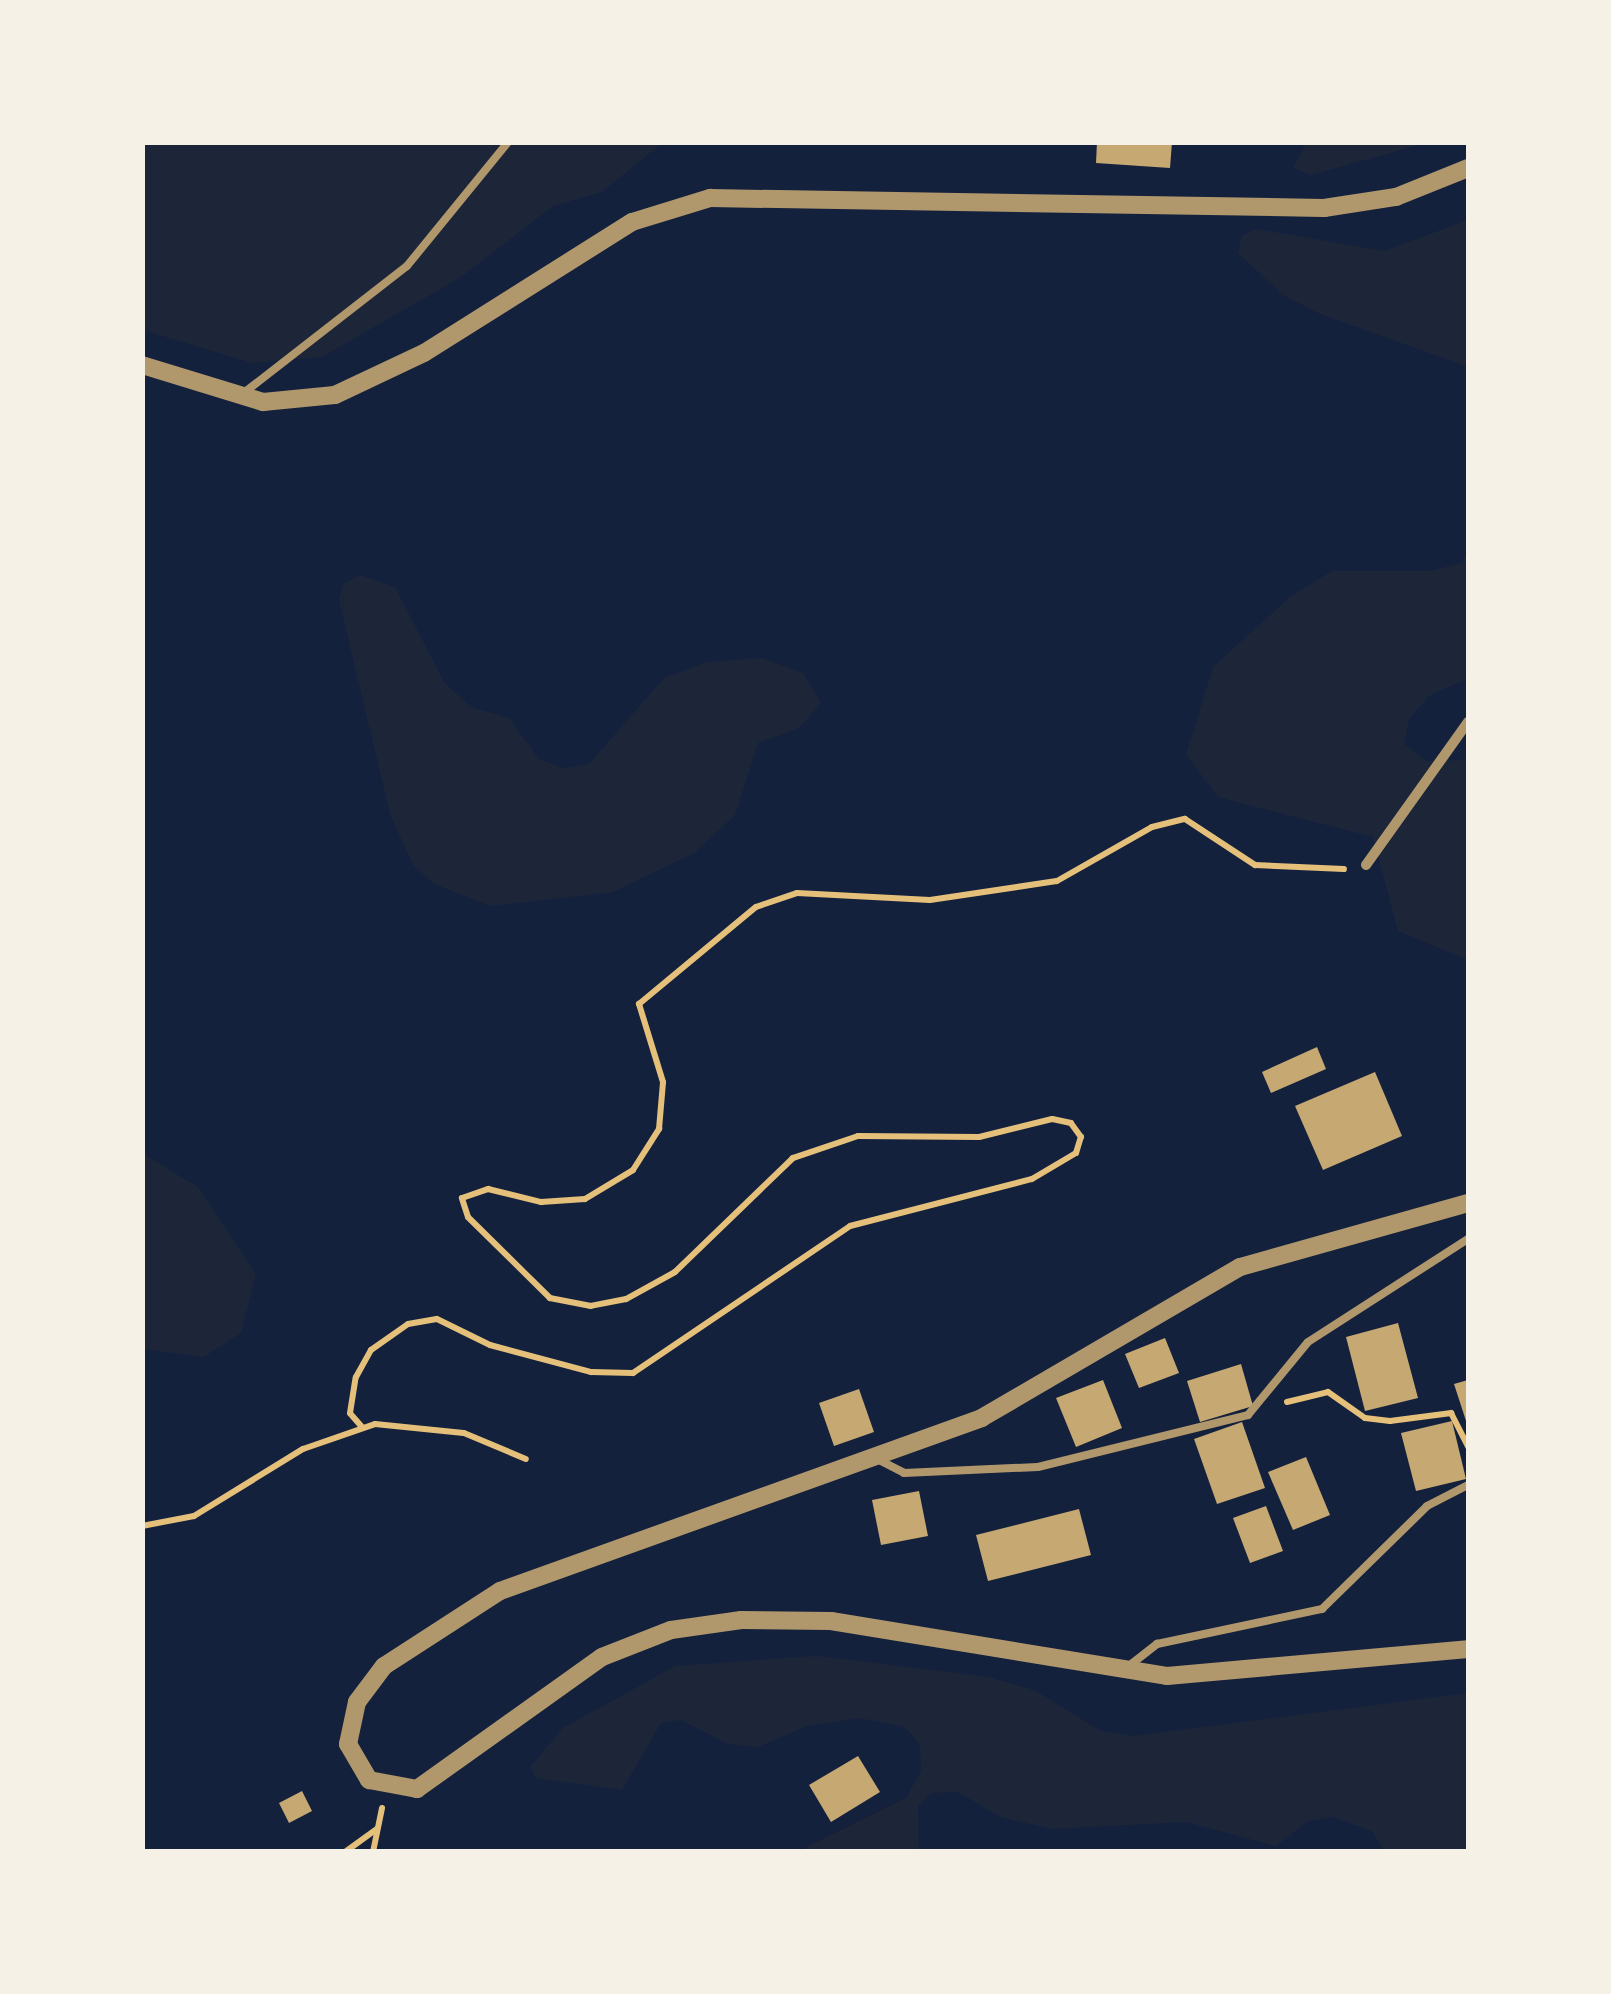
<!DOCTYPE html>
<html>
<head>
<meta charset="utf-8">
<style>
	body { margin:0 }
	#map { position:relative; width:1611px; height:1994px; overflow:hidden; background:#14213d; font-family:Helvetica,sans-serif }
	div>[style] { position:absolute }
	.green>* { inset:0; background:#1d2539 }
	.building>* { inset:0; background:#c6a872 }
	.path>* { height:6px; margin:-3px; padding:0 3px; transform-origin:3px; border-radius:3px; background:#e5c07b }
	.service>* { height:8px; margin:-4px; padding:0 4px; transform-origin:4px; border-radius:4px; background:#b1986c }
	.minor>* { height:10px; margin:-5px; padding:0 5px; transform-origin:5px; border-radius:5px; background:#b1986c }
	.tertiary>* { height:18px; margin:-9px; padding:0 9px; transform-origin:9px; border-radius:9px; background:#b1986c }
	span { translate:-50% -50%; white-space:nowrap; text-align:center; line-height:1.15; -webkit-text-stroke:9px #f6f1e7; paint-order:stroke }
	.frame { position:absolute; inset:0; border:145px solid #f6f1e7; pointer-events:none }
</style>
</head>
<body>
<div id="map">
	<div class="green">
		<i style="clip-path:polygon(1307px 142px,1426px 142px,1426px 143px,1311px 175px,1293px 168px)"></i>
		<i style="clip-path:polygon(142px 143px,662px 143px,602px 192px,553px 206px,461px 277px,322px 357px,252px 363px,143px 330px)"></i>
		<i style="clip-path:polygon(1468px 220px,1468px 367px,1318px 313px,1283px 295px,1238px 253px,1242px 235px,1257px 229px,1384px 251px)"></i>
		<i style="clip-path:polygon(1468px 552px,1468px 678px,1429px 696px,1409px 719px,1404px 744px,1426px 761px,1468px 760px,1468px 960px,1398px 931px,1373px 837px,1218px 797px,1186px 755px,1213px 667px,1290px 597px,1332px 571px,1430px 571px,1462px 563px)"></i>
		<i style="clip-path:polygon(360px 575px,395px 587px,444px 682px,471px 707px,509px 718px,539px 759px,563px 768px,589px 764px,664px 678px,707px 662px,761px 658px,803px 673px,821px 703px,799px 728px,758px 743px,735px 815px,694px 853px,613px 892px,491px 906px,434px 884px,413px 865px,390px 814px,339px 600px,343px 584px)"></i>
		<i style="clip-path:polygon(142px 1153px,198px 1187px,256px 1274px,241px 1333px,204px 1357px,143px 1349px)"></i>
		<i style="clip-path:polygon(817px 1656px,988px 1677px,1034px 1690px,1101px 1731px,1134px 1736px,1468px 1693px,1468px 1851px,1384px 1851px,1373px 1832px,1333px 1817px,1308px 1821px,1276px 1846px,1186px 1822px,1052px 1829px,1000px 1817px,958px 1792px,931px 1793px,918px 1806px,919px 1851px,799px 1851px,906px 1798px,921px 1771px,920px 1745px,905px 1727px,860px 1718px,807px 1726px,758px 1747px,728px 1744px,681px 1720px,661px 1723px,622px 1790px,536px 1778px,530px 1767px,563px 1728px,675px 1666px)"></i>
	</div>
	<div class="building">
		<i style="clip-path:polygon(1097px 142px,1172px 142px,1170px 168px,1096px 163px)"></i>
		<i style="clip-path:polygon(1317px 1047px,1326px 1069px,1271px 1093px,1262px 1072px)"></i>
		<i style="clip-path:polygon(1375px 1072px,1402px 1136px,1323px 1170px,1295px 1106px)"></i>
		<i style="clip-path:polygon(1398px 1323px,1418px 1398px,1365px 1411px,1346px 1337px)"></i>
		<i style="clip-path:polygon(1165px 1338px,1179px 1373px,1139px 1388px,1125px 1354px)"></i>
		<i style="clip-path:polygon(1241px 1364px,1253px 1406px,1200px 1422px,1187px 1381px)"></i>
		<i style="clip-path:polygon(1103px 1380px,1122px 1428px,1076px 1447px,1056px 1398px)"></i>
		<i style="clip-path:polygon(1468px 1380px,1468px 1427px,1454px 1384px)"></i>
		<i style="clip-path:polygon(859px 1389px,874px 1432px,834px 1446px,819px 1403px)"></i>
		<i style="clip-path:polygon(1452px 1421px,1466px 1479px,1416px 1491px,1401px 1433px)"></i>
		<i style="clip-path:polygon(1242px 1422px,1265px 1488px,1217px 1504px,1194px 1439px)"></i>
		<i style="clip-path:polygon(1306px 1457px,1330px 1515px,1293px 1530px,1268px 1472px)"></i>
		<i style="clip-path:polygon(919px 1491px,928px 1536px,881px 1545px,872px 1500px)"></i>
		<i style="clip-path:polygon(1266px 1506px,1283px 1551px,1250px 1563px,1233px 1518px)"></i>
		<i style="clip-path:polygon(1079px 1509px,1091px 1555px,988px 1581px,976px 1535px)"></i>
		<i style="clip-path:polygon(858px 1756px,880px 1792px,831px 1822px,809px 1785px)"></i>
		<i style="clip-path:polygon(302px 1791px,312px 1811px,289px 1823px,279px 1803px)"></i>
	</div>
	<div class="path">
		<i style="left:1287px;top:1402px;width:42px;rotate:-13.7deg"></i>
		<i style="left:1328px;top:1392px;width:45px;rotate:35.1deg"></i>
		<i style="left:1365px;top:1418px;width:25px;rotate:7deg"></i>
		<i style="left:1390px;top:1421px;width:62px;rotate:-7.5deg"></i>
		<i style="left:1451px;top:1413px;width:38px;rotate:63deg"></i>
		<i style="left:362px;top:1427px;width:18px;rotate:-131deg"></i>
		<i style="left:350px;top:1413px;width:36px;rotate:-81deg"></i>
		<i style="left:356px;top:1377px;width:31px;rotate:-61deg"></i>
		<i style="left:371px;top:1350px;width:45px;rotate:-35.1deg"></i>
		<i style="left:408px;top:1324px;width:29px;rotate:-10deg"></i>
		<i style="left:437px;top:1319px;width:59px;rotate:26.1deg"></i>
		<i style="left:490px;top:1345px;width:105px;rotate:15deg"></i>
		<i style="left:591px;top:1372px;width:42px;rotate:1.4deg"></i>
		<i style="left:633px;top:1373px;width:262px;rotate:-34.1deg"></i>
		<i style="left:850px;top:1226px;width:188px;rotate:-14.5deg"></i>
		<i style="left:1032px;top:1179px;width:51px;rotate:-30.6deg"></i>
		<i style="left:1076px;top:1153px;width:17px;rotate:-73deg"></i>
		<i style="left:1081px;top:1137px;width:17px;rotate:-126deg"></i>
		<i style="left:1071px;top:1123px;width:19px;rotate:-168deg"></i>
		<i style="left:1052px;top:1119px;width:75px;rotate:166.1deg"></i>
		<i style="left:979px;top:1137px;width:121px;rotate:-179.5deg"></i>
		<i style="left:858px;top:1136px;width:69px;rotate:161.3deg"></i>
		<i style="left:793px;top:1158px;width:164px;rotate:136deg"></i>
		<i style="left:675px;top:1272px;width:56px;rotate:151.1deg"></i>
		<i style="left:626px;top:1299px;width:36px;rotate:169deg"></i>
		<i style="left:591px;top:1306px;width:42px;rotate:-169deg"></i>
		<i style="left:550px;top:1298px;width:115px;rotate:-135.4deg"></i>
		<i style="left:468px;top:1217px;width:20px;rotate:-108deg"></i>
		<i style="left:462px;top:1198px;width:28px;rotate:-19deg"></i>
		<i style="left:488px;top:1189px;width:55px;rotate:13.8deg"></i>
		<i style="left:541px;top:1202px;width:44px;rotate:-3.9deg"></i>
		<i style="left:585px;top:1199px;width:56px;rotate:-31.1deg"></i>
		<i style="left:633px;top:1170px;width:49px;rotate:-57.6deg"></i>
		<i style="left:659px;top:1129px;width:47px;rotate:-85.1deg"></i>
		<i style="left:663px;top:1082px;width:82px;rotate:-107.1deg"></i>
		<i style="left:639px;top:1004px;width:152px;rotate:-39.7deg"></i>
		<i style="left:756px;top:907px;width:43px;rotate:-18.9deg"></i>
		<i style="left:797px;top:893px;width:133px;rotate:3deg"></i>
		<i style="left:930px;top:900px;width:128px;rotate:-8.5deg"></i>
		<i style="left:1057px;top:881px;width:109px;rotate:-29.6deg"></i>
		<i style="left:1152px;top:827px;width:34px;rotate:-14deg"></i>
		<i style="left:1185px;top:819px;width:84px;rotate:33.3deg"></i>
		<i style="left:1255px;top:865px;width:89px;rotate:2.6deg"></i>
		<i style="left:142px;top:1526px;width:53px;rotate:-10.9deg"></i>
		<i style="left:194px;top:1516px;width:128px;rotate:-31.6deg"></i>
		<i style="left:303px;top:1449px;width:76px;rotate:-19.1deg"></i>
		<i style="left:375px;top:1424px;width:89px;rotate:5.8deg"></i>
		<i style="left:464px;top:1433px;width:67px;rotate:22.8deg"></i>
		<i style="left:345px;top:1852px;width:39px;rotate:-36deg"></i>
		<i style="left:373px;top:1852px;width:45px;rotate:-78.4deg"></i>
	</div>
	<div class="service">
		<i style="left:245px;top:392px;width:205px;rotate:-37.9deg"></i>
		<i style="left:407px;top:266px;width:160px;rotate:-50.8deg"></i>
		<i style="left:877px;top:1459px;width:30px;rotate:27deg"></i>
		<i style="left:904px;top:1473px;width:134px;rotate:-2.6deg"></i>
		<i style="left:1038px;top:1467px;width:216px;rotate:-13.9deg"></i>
		<i style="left:1248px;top:1415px;width:94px;rotate:-50.6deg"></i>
		<i style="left:1308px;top:1342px;width:190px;rotate:-32.8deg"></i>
		<i style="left:1125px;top:1669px;width:41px;rotate:-38deg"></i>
		<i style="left:1157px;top:1644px;width:169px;rotate:-12deg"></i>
		<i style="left:1322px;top:1609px;width:147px;rotate:-44.4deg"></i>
		<i style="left:1427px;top:1506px;width:46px;rotate:-27.1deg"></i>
	</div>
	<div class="minor">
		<i style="left:1366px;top:865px;width:176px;rotate:-54.5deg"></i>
	</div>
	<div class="tertiary">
		<i style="left:142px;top:365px;width:127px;rotate:17deg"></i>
		<i style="left:263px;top:402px;width:72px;rotate:-5.6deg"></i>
		<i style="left:335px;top:395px;width:98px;rotate:-25.3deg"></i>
		<i style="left:424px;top:353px;width:246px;rotate:-32.2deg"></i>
		<i style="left:632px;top:222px;width:82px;rotate:-17.1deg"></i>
		<i style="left:710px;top:198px;width:614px;rotate:0.93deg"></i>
		<i style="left:1324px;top:208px;width:73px;rotate:-8.7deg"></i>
		<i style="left:1396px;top:197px;width:78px;rotate:-21.9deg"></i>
		<i style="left:1468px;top:1203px;width:237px;rotate:164.3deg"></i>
		<i style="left:1240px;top:1267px;width:299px;rotate:149.7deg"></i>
		<i style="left:982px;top:1418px;width:512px;rotate:160.26deg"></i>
		<i style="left:500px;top:1591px;width:138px;rotate:147.1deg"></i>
		<i style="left:384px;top:1666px;width:45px;rotate:126.9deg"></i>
		<i style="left:357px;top:1702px;width:43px;rotate:102.1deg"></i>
		<i style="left:348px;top:1744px;width:42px;rotate:59.7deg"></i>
		<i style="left:369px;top:1780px;width:49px;rotate:10.6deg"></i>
		<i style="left:417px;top:1789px;width:227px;rotate:-35.5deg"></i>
		<i style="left:602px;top:1657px;width:74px;rotate:-21.4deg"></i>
		<i style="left:671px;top:1630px;width:71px;rotate:-8.1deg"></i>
		<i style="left:741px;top:1620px;width:90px;rotate:0.6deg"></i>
		<i style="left:831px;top:1621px;width:340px;rotate:9.3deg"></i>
		<i style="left:1167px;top:1676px;width:302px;rotate:-5.1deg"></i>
	</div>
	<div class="frame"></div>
</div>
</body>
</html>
